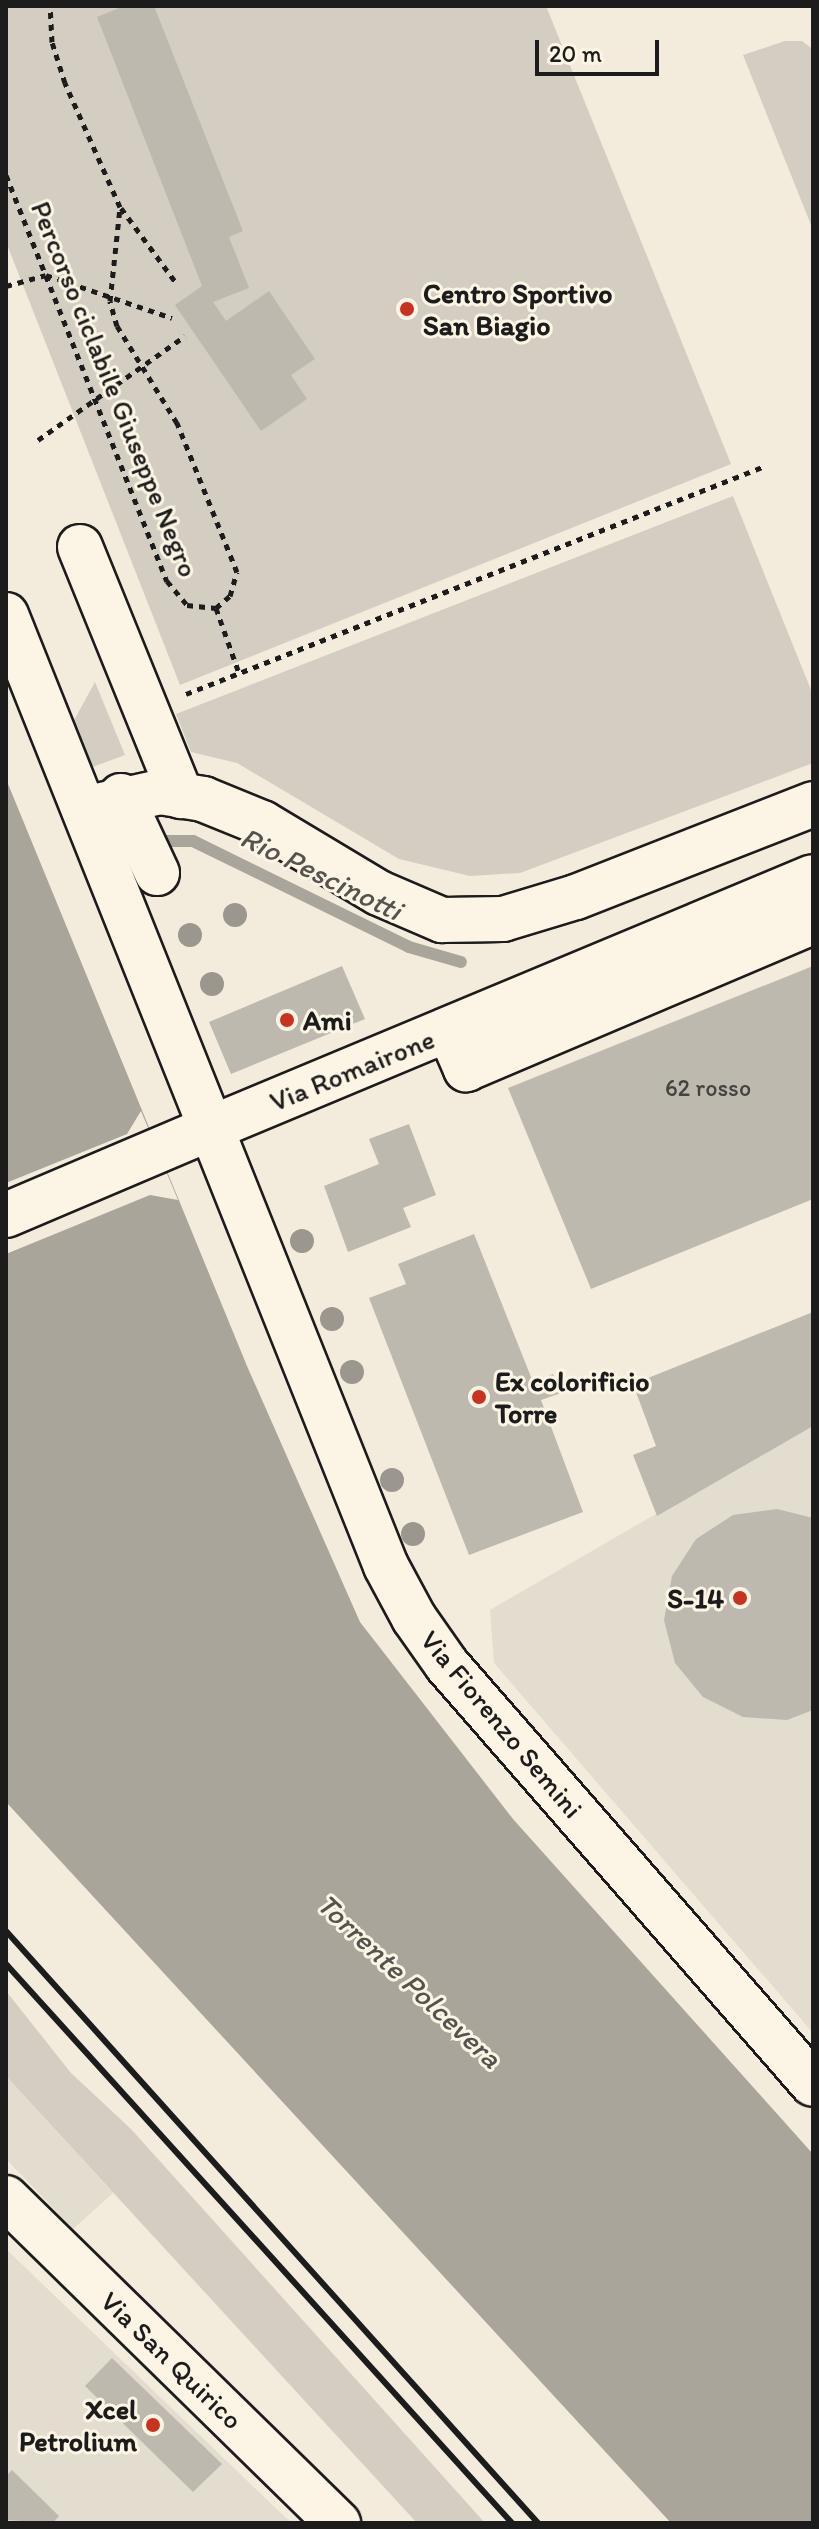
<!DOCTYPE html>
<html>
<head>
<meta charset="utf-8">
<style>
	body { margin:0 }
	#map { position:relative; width:819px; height:2529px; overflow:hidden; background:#f3ecdd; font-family:Itim,sans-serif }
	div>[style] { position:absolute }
	.built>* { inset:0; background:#e3ddcf }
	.green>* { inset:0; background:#d3cec1 }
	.water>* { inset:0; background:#aaa59b }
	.pier>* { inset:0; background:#f3ecdd }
	.stream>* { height:12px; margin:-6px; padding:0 6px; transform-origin:6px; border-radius:6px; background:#aaa59b }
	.building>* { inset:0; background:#beb9ae }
	.path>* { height:5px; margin-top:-2.5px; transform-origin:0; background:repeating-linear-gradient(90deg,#1c1c1c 0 6px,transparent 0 12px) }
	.roads { filter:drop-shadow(2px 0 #1c1c1c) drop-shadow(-2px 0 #1c1c1c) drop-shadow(0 2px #1c1c1c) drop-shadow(0 -2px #1c1c1c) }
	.minor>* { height:44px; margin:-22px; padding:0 22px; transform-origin:22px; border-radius:22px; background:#fcf5e5 }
	.major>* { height:44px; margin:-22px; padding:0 22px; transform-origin:22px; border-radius:22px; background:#fcf5e5 }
	.rail>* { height:6px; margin:-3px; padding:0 3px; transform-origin:3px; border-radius:3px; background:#1c1c1c }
	.trees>* { width:24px; height:24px; margin:-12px; border-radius:50%; background:#9b978e }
	.dots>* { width:22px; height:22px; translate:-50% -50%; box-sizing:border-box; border:4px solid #fcf5e5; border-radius:50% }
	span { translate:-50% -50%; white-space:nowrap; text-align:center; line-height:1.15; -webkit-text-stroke:6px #fcf5e5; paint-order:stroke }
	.number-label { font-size:24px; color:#444340 }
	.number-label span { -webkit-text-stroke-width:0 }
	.poi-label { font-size:28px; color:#1c1c1c; font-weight:700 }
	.left { translate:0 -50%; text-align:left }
	.right { translate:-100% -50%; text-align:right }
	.street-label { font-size:28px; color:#1c1c1c }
	.water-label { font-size:30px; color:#55534f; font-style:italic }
	.frame { position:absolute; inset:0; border:8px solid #1c1c1c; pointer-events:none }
	.scale { position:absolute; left:535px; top:40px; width:124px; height:36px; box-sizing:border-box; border:4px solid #1c1c1c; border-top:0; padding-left:10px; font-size:24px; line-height:28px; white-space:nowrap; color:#1c1c1c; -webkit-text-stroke:6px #fcf5e5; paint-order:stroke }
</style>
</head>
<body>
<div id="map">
	<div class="built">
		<i style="clip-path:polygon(813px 1423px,813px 2033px,494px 1663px,490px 1610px)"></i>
		<i style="clip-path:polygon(6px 2076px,113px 2193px,73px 2229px,6px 2159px)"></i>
		<i style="clip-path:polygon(6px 2249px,285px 2517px,292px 2523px,6px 2523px)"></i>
	</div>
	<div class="green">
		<i style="clip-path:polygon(6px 6px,546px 6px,731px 464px,180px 685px,6px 242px)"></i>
		<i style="clip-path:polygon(785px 41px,802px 41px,811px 48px,813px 230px,743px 55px)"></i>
		<i style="clip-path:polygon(733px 496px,813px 695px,813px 763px,520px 873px,470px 876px,399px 859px,237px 763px,191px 752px,176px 714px)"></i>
		<i style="clip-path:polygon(95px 682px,125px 755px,90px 768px,73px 722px)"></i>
		<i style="clip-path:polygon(6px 1991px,71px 2073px,131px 2129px,485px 2523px,417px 2523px,6px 2076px)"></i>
	</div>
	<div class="water">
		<i style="clip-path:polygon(6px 779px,247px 1366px,360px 1622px,513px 1819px,813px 2154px,813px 2523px,671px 2523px,6px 1802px)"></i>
	</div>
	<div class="pier">
		<i style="clip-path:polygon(141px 1111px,178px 1200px,150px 1195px,6px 1254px,6px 1183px,127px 1134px)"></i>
	</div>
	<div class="stream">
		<i style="left:157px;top:841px;width:36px"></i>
		<i style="left:193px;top:841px;width:241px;rotate:26.1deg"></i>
		<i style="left:409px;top:947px;width:54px;rotate:16.1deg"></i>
	</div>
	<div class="building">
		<i style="clip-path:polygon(124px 6px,154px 6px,243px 231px,229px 237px,249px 288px,213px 302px,226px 321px,269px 291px,315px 359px,291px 375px,307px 399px,261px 431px,175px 305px,202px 286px,97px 17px)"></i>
		<i style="clip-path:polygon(342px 966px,365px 1019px,231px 1074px,209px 1022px)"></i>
		<i style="clip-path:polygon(813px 966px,813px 1199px,591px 1289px,508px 1088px)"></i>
		<i style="clip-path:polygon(409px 1124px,436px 1195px,403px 1208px,411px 1227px,348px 1252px,324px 1186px,379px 1164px,369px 1139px)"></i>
		<i style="clip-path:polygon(474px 1234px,533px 1382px,553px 1374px,561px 1393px,541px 1400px,583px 1512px,469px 1555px,369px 1298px,406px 1284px,398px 1264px)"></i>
		<i style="clip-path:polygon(813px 1312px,813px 1426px,657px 1516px,633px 1455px,656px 1446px,633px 1384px)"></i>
		<i style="clip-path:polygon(777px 1509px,813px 1518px,813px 1710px,787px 1720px,743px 1717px,703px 1697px,675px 1663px,664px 1620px,672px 1576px,696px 1539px,733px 1515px)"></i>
		<i style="clip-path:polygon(112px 2358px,222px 2464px,193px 2492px,85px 2386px)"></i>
		<i style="clip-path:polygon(12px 2470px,59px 2516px,53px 2523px,6px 2520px,6px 2476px)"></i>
	</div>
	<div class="path">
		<i style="left:6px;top:175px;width:437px;rotate:68.4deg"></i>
		<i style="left:167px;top:581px;width:31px;rotate:50deg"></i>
		<i style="left:187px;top:605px;width:29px;rotate:6deg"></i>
		<i style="left:216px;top:608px;width:18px;rotate:-41deg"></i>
		<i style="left:230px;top:596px;width:25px;rotate:-74deg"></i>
		<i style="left:237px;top:572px;width:161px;rotate:-111.9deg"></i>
		<i style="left:177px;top:423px;width:114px;rotate:-121.7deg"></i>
		<i style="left:117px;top:326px;width:26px;rotate:-106deg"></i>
		<i style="left:110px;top:301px;width:95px;rotate:-83.9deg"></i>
		<i style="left:120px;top:207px;width:136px;rotate:-113.9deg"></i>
		<i style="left:65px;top:83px;width:43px;rotate:-107.6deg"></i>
		<i style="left:52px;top:42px;width:36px;rotate:-93deg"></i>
		<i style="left:121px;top:208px;width:94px;rotate:53.6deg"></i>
		<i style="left:6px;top:286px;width:41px;rotate:-15.4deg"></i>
		<i style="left:46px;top:275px;width:133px;rotate:18.8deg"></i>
		<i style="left:38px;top:440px;width:180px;rotate:-35.3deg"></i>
		<i style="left:216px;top:608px;width:69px;rotate:70.5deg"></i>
		<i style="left:186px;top:694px;width:622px;rotate:-21.49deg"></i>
	</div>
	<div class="roads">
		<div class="minor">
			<i style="left:80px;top:547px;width:269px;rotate:67.9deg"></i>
			<i style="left:121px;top:796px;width:85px;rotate:64.9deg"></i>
			<i style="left:84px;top:809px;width:78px;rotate:-12.6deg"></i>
			<i style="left:160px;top:792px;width:44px;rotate:9.2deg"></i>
			<i style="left:203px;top:799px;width:64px;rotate:22.1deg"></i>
			<i style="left:262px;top:823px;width:136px;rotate:30.9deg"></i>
			<i style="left:379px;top:893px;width:69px;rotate:23.2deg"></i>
			<i style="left:442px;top:920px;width:61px;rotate:-0.9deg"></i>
			<i style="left:503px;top:919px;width:76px;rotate:-16.8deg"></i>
			<i style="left:576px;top:897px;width:255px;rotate:-21.4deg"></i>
			<i style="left:449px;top:1030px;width:43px;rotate:66.4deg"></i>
			<i style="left:466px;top:1069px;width:377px;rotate:-23deg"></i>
			<i style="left:209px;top:1129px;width:654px;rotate:-22.65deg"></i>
		</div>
		<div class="major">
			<i style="left:6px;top:615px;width:1024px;rotate:68.22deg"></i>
			<i style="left:386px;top:1566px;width:59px;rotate:61.7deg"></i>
			<i style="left:414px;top:1618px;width:57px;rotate:54.9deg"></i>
			<i style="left:447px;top:1665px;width:556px;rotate:48.86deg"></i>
			<i style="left:6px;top:1215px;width:220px;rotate:-23deg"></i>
			<i style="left:6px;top:2198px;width:465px;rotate:44.4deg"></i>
		</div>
	</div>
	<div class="rail">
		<i style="left:6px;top:1931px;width:796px;rotate:48.06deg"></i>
		<i style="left:6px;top:1964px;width:754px;rotate:47.85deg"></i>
	</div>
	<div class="trees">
		<i style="left:235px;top:915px"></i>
		<i style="left:190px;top:935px"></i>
		<i style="left:212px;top:984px"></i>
		<i style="left:302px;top:1241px"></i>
		<i style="left:332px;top:1319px"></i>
		<i style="left:352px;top:1372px"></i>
		<i style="left:392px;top:1480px"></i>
		<i style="left:413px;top:1534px"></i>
	</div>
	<div class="dots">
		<i style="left:407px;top:309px;background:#c8321e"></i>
		<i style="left:287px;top:1020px;background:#c8321e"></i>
		<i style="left:479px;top:1397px;background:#c8321e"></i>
		<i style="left:740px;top:1598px;background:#c8321e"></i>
		<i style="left:153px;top:2425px;background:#c8321e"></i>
	</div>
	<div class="number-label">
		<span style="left:708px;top:1088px">62 rosso</span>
	</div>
	<div class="poi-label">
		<span class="left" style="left:423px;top:309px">Centro Sportivo<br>San Biagio</span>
		<span class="left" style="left:303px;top:1020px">Ami</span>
		<span class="left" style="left:495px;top:1397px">Ex colorificio<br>Torre</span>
		<span class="right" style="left:724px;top:1598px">S-14</span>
		<span class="right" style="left:137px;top:2425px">Xcel<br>Petrolium</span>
	</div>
	<div class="street-label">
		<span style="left:115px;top:389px;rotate:68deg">Percorso ciclabile Giuseppe Negro</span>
		<span style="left:352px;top:1070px;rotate:-22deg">Via Romairone</span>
		<span style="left:502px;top:1724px;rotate:50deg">Via Fiorenzo Semini</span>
		<span style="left:172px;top:2360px;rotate:44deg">Via San Quirico</span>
	</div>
	<div class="water-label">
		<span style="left:321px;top:874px;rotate:26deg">Rio Pescinotti</span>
		<span style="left:409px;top:1981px;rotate:43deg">Torrente Polcevera</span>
	</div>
	<div class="frame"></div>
	<div class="scale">20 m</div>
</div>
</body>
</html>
